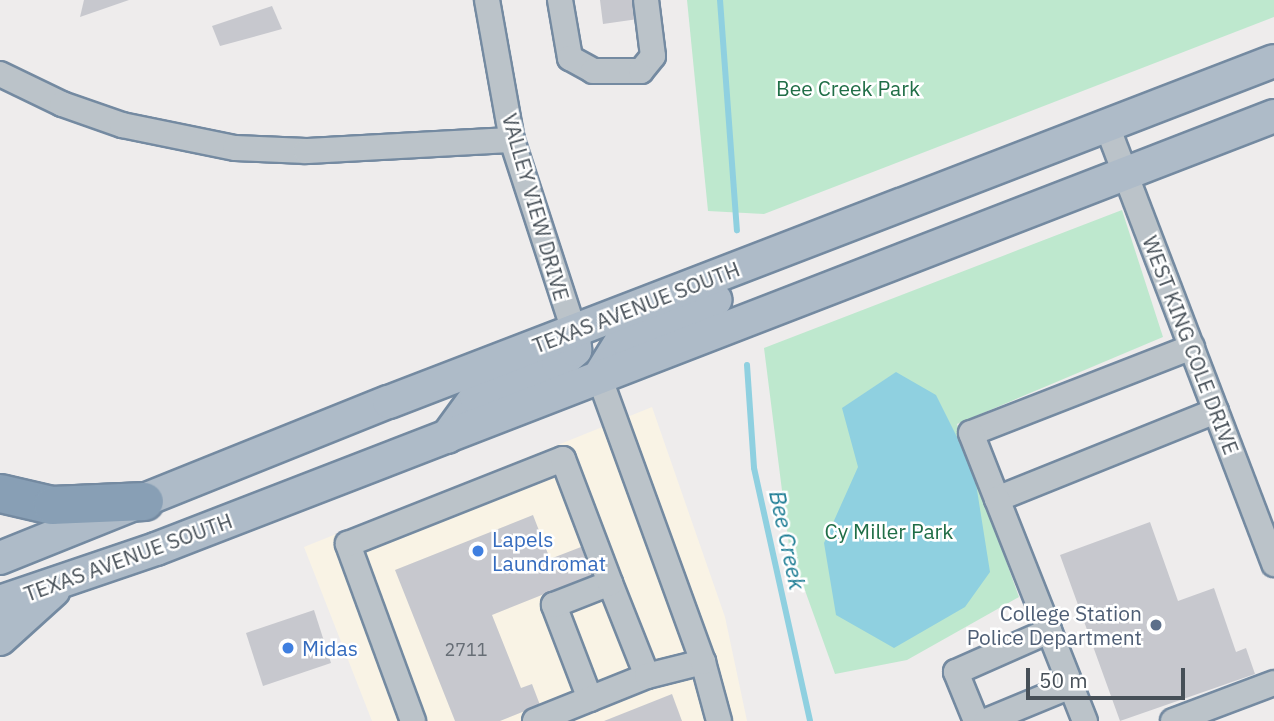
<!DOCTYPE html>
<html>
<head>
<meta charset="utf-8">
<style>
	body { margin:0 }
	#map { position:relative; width:1274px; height:721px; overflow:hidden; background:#eeecec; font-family:"IBM Plex Sans",sans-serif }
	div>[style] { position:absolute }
	.commercial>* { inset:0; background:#f9f3e5 }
	.green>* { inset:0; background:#bee8ce }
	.water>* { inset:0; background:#8fd0e0 }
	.stream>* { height:6px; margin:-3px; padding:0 3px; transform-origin:3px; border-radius:3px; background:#8fd0e0 }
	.building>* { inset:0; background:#c7c8ce }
	.roads { filter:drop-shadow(2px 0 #748aa1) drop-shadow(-2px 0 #748aa1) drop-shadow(0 2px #748aa1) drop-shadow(0 -2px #748aa1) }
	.minor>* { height:24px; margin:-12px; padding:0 12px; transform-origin:12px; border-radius:12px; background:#bbc3c9 }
	.major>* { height:32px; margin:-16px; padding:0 16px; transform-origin:16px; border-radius:16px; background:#aebbc8 }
	.highway>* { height:37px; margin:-18.5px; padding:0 18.5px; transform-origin:18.5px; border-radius:18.5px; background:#889fb5 }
	.dots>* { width:19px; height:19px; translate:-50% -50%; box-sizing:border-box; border:4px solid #fff; border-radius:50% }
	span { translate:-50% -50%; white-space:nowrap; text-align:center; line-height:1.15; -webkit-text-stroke:5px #fff; paint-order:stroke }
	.number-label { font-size:18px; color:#666d75 }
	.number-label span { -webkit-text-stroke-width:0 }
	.park-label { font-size:21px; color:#206e47 }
	.street-label { font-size:21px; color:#464f57 }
	.shop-label { font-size:21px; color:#366cbe }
	.left { translate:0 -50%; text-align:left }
	.service-label { font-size:21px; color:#4e5e75 }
	.right { translate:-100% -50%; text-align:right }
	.water-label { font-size:23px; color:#1c7c94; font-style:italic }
	.scale { position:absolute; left:1026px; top:668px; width:159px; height:32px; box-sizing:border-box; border:4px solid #464f57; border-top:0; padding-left:9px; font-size:21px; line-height:24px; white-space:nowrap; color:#464f57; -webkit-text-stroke:5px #fff; paint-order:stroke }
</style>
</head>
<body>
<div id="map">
	<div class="commercial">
		<i style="clip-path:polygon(652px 407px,725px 617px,747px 721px,372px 721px,304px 547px)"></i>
	</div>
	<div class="green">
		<i style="clip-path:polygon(687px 0,1274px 0,1274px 17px,764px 214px,708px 211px)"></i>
		<i style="clip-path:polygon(1122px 210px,1163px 337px,957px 424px,1019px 597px,907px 660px,835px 674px,789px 546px,764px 348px)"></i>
	</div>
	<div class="water">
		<i style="clip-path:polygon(896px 372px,936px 395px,974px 471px,990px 572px,965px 607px,894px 648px,836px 615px,824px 543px,858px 467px,842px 408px)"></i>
	</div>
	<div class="stream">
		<i style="left:720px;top:0;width:231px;rotate:85.8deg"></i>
		<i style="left:747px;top:365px;width:103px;rotate:86.1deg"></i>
		<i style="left:754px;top:468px;width:259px;rotate:77.5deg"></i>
	</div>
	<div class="building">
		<i style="clip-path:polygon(84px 0,129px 0,80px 17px)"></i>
		<i style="clip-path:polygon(600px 0,635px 0,638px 19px,603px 24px)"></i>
		<i style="clip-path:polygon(272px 6px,282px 29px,220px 46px,212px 26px)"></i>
		<i style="clip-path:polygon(533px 515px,550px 559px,581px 547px,592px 575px,492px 615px,521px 688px,532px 684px,540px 705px,500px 721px,455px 721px,395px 570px)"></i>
		<i style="clip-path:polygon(1150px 522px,1178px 601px,1214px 588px,1236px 652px,1246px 648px,1255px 674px,1120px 721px,1060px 555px)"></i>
		<i style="clip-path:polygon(314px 610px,331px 663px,263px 686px,246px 633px)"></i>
		<i style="clip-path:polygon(672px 694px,682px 721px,604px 721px)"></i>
	</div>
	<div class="roads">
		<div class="minor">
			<i style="left:487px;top:0;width:142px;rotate:79.9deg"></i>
			<i style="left:512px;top:140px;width:201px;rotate:72deg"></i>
			<i style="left:560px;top:0;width:59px;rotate:80.2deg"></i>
			<i style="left:570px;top:58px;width:26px;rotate:29deg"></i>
			<i style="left:593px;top:71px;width:48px"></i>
			<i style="left:641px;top:71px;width:19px;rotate:-51deg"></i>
			<i style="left:653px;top:56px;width:56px;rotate:-97.1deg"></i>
			<i style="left:0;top:74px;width:69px;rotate:25.8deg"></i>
			<i style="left:62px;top:104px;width:64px;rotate:19.3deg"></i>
			<i style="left:122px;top:125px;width:115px;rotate:11.5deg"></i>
			<i style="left:235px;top:148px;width:71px;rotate:2.4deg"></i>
			<i style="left:306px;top:151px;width:206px;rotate:-3.1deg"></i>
			<i style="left:1107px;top:126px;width:469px;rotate:69.1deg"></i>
			<i style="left:1192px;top:347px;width:237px;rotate:158.7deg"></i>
			<i style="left:971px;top:433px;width:71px;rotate:68.5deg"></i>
			<i style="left:997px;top:499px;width:236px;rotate:-21.9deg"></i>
			<i style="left:997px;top:499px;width:239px;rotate:68.4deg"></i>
			<i style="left:703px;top:662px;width:61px;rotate:74.8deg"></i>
			<i style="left:590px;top:699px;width:101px;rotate:-111deg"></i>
			<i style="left:554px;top:605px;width:60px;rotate:-21.4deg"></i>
			<i style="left:610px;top:583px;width:100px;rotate:68.3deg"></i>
			<i style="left:413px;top:721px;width:189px;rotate:-110.2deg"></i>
			<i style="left:348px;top:544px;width:231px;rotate:-21.6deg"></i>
			<i style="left:563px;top:459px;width:133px;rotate:69.2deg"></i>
			<i style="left:535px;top:721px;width:121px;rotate:-21.9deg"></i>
			<i style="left:647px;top:676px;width:58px;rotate:-14deg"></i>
			<i style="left:703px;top:662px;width:303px;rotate:-110deg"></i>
			<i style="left:976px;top:721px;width:53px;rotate:-112.2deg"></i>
			<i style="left:956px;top:672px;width:102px;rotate:-23.8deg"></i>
			<i style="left:986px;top:721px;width:92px;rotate:-22.4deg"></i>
			<i style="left:1173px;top:721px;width:108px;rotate:-20.6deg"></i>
		</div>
		<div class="major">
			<i style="left:599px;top:377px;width:46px;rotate:-58.4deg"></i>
			<i style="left:623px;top:338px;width:100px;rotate:-22.4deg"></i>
			<i style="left:447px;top:437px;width:49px;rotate:-54.1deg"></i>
			<i style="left:476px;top:397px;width:88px;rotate:-21.3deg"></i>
			<i style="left:558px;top:365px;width:23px;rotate:-41deg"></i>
			<i style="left:575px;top:350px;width:19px;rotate:-93deg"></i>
			<i style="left:0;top:558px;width:419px;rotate:-21.9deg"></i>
			<i style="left:389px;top:402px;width:948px;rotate:-21.07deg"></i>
			<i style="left:0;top:602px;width:165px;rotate:-18.8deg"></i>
			<i style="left:156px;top:549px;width:1199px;rotate:-21.17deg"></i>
			<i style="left:0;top:639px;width:72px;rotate:-42.2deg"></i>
		</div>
		<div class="highway">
			<i style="left:0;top:493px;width:53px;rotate:13deg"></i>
			<i style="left:52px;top:505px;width:92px;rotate:-2.5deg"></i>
		</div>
	</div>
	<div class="dots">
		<i style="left:478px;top:551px;background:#3f7fe0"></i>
		<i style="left:1156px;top:625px;background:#5c6f8a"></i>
		<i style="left:288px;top:648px;background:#3f7fe0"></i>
	</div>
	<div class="number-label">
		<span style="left:466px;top:650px">2711</span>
	</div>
	<div class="park-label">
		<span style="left:848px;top:88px">Bee Creek Park</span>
		<span style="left:889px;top:531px">Cy Miller Park</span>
	</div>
	<div class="street-label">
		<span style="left:536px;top:207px;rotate:74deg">VALLEY VIEW DRIVE</span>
		<span style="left:636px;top:307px;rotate:-21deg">TEXAS AVENUE SOUTH</span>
		<span style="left:1191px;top:345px;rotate:69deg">WEST KING COLE DRIVE</span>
		<span style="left:128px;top:557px;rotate:-20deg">TEXAS AVENUE SOUTH</span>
	</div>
	<div class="shop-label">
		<span class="left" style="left:492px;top:551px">Lapels<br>Laundromat</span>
		<span class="left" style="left:302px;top:648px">Midas</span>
	</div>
	<div class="service-label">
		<span class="right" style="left:1142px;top:625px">College Station<br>Police Department</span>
	</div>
	<div class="water-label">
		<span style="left:788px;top:540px;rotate:78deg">Bee Creek</span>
	</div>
	<div class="scale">50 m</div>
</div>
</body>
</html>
